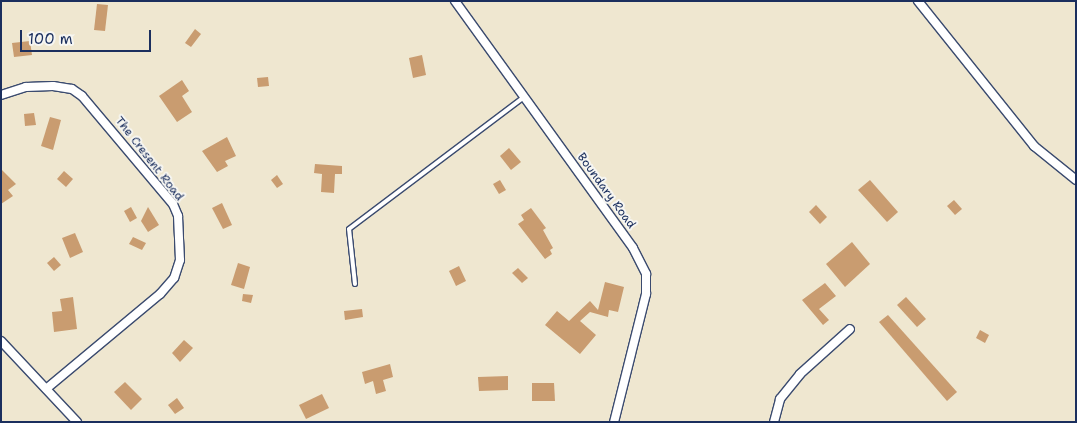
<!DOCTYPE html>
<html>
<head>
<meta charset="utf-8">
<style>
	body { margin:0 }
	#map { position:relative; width:1077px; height:423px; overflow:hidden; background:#efe7d0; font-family:"Shantell Sans",sans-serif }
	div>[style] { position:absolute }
	.building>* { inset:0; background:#c99c70 }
	.roads { filter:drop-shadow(1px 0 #3b4b6f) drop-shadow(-1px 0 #3b4b6f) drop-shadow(0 1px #3b4b6f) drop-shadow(0 -1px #3b4b6f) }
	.service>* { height:4px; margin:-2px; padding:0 2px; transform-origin:2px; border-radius:2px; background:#fff }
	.minor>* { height:8px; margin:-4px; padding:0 4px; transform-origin:4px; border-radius:4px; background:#fff }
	span { translate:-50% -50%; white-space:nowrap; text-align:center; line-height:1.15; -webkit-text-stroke:4px #f6f6f2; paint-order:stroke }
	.street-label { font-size:12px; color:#1b2f5e }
	.frame { position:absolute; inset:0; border:2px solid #1b2f5e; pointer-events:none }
	.scale { position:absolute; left:20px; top:30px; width:131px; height:22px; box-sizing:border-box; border:2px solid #1b2f5e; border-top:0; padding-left:6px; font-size:15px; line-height:18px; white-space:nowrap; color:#1b2f5e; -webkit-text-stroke:4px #f6f6f2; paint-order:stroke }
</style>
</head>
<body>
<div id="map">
	<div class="building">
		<i style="clip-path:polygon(97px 4px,108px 5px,105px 31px,94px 30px)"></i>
		<i style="clip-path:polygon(195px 29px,201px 34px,191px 47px,185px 43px)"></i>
		<i style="clip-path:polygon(30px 41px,32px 55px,14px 57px,12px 43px)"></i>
		<i style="clip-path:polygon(422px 55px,426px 75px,413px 78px,409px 58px)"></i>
		<i style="clip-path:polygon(268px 77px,269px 86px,258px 87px,257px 78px)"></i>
		<i style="clip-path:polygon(182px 80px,189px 91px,182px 96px,192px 112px,177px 122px,159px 96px)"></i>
		<i style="clip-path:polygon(34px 113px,36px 125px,25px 126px,24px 114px)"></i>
		<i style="clip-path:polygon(50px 117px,61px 120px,53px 150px,41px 146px)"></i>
		<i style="clip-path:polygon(227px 137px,236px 156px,225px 161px,228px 166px,217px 172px,202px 151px)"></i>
		<i style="clip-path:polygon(509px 148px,521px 162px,511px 170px,500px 156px)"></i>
		<i style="clip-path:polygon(315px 164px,342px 166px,342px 174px,335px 174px,334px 193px,321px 192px,322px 174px,314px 173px)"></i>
		<i style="clip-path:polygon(1px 169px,16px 184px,8px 190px,13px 196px,1px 204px)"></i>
		<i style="clip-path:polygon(64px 171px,73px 179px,66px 187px,57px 179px)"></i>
		<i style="clip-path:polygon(277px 175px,283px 184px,277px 188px,271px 180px)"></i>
		<i style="clip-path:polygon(500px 180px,506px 190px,499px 194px,493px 184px)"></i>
		<i style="clip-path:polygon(870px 180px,898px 212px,887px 222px,858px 190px)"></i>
		<i style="clip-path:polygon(954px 200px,962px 209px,955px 215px,947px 206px)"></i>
		<i style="clip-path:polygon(222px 203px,232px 225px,223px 229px,212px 208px)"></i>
		<i style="clip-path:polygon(816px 205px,827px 217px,820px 224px,809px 212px)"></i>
		<i style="clip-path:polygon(131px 207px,137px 218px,130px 222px,124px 211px)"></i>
		<i style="clip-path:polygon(148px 207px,159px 225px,148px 232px,141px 221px)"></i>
		<i style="clip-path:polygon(531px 208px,546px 228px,543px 230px,553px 248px,550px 250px,552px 254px,545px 259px,518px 224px,524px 220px,521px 215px)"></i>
		<i style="clip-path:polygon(75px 233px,83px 252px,70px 258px,62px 238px)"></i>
		<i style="clip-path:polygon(133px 237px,146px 243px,142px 250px,129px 244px)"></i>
		<i style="clip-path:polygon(852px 242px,870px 264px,845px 287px,826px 264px)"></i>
		<i style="clip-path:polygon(54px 257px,61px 265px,54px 271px,47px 263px)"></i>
		<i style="clip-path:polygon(238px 263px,250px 267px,244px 289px,231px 285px)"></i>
		<i style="clip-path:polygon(459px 266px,466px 281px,456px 286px,449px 271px)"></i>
		<i style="clip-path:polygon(518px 268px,528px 278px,522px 283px,512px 273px)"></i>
		<i style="clip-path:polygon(605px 282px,624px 287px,618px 312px,609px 310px,608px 317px,590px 312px,580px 321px,596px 335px,580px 354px,545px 325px,557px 311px,569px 321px,590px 301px,598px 310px)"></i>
		<i style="clip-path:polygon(825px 283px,836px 296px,819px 309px,829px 320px,823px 325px,802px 300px)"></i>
		<i style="clip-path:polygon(243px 294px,253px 295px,251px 303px,242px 301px)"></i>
		<i style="clip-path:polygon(73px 297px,77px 329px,54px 332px,52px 312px,62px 311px,60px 299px)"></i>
		<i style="clip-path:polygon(906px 297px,926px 319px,917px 327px,897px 305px)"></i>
		<i style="clip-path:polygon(362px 309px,363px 317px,345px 320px,344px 311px)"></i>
		<i style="clip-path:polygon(888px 315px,957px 392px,947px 401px,879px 322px)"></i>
		<i style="clip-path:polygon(980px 330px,989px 335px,985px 343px,976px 338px)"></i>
		<i style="clip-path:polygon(184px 340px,193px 348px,180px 362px,172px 353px)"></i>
		<i style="clip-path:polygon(390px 364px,393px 377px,383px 380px,386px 391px,376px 394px,373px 381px,365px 384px,362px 372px)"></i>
		<i style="clip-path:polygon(508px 376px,508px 390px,479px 391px,478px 377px)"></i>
		<i style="clip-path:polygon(125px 382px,142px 399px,131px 410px,114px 392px)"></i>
		<i style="clip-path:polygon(532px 383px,554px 383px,555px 401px,532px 401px)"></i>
		<i style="clip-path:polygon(322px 394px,329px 408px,306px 419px,299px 405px)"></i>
		<i style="clip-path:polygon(177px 398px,184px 408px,175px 414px,168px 405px)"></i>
	</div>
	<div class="roads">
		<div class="service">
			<i style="left:355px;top:284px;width:55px;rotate:-96.2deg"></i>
			<i style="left:349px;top:229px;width:219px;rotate:-37deg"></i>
		</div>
		<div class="minor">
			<i style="left:455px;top:1px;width:304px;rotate:54.2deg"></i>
			<i style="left:633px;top:248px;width:29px;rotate:63deg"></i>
			<i style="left:646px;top:274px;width:20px;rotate:90deg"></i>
			<i style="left:646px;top:294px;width:132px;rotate:104deg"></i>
			<i style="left:918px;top:1px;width:186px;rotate:51.3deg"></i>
			<i style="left:1034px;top:146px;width:54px;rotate:39deg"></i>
			<i style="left:1px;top:95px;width:26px;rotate:-18deg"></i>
			<i style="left:26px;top:87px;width:27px;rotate:-2deg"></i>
			<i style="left:53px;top:86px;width:19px;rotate:9deg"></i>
			<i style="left:72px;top:89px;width:12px;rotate:35deg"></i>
			<i style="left:82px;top:96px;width:141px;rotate:49.9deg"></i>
			<i style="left:173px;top:204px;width:13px;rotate:67deg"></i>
			<i style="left:178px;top:216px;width:44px;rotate:87.4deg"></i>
			<i style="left:180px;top:260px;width:19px;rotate:108deg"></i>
			<i style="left:174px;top:278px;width:21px;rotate:131deg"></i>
			<i style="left:160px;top:294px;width:148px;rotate:140.2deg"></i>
			<i style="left:1px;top:341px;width:111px;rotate:46.8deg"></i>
			<i style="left:774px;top:422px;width:24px;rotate:-75deg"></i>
			<i style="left:780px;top:399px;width:32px;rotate:-51deg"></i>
			<i style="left:800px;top:374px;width:67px;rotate:-42deg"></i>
		</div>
	</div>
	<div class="street-label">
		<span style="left:149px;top:159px;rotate:52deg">The Cresent Road</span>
		<span style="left:606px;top:191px;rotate:54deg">Boundary Road</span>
	</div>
	<div class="frame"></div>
	<div class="scale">100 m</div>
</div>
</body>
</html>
